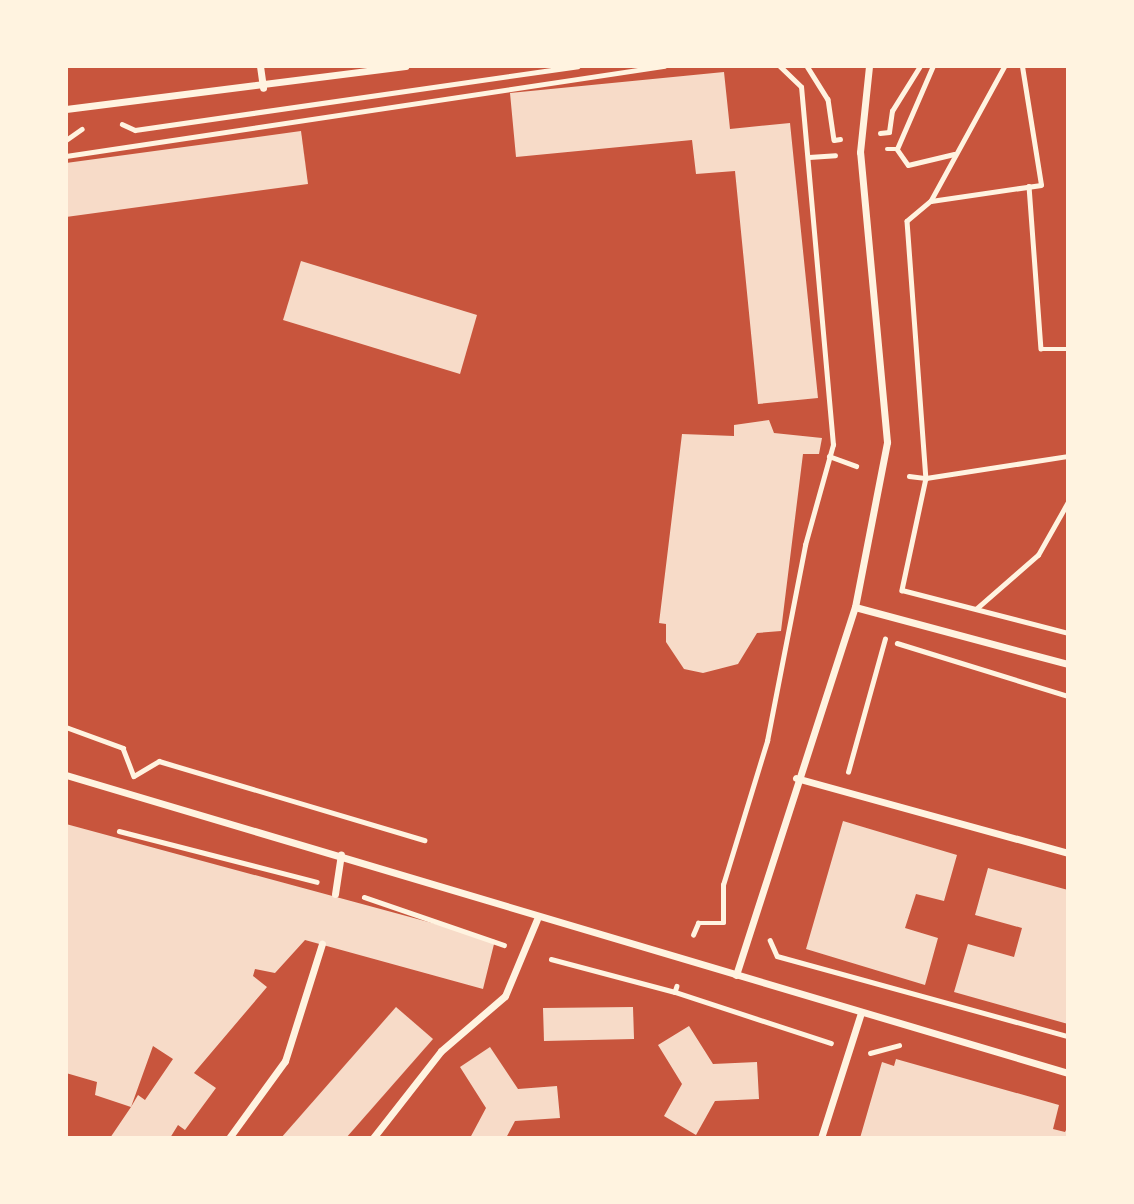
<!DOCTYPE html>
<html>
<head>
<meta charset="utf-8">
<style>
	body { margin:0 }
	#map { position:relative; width:1134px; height:1204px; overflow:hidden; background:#c8553d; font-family:"Source Sans 3",sans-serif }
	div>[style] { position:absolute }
	.building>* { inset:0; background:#f7dbc8 }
	.path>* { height:4.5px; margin:-2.25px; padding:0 2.25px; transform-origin:2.25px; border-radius:2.25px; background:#fff3e0 }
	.minor>* { height:7px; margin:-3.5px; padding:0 3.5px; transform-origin:3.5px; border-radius:3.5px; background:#fff3e0 }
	span { translate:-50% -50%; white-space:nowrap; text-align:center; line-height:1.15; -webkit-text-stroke:5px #fff3e0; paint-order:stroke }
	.frame { position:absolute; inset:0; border:68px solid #fff3e0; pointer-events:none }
</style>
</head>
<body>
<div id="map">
	<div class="building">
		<i style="clip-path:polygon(724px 72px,730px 129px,790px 123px,818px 398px,758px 404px,735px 171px,696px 174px,692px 140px,516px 157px,510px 93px)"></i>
		<i style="clip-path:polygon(301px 131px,308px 184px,66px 217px,66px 163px)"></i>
		<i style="clip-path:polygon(301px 261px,477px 315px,460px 374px,283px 320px)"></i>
		<i style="clip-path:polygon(769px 420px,774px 433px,822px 438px,819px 454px,803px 454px,781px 631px,757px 633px,738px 664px,703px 673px,684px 669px,666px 642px,666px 624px,659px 623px,682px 434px,734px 436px,734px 425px)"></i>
		<i style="clip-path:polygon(843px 821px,957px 855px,944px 901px,916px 894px,905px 928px,938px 938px,925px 985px,806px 949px)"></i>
		<i style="clip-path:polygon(evenodd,66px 824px,495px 940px,483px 989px,305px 940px,275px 973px,255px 969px,253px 976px,267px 987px,194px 1073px,216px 1088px,185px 1130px,178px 1125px,170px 1138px,110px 1138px,131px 1107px,95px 1095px,97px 1082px,66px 1073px,66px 824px,153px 1046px,173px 1059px,145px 1100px,138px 1095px,131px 1107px,153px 1046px)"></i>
		<i style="clip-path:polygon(988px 868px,1068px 890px,1068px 1024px,954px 992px,968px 944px,1014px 957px,1022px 928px,975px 915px)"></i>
		<i style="clip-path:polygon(396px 1007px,433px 1039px,346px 1138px,281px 1138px)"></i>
		<i style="clip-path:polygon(633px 1007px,634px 1039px,544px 1041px,543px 1008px)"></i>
		<i style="clip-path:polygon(689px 1026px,713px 1064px,757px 1062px,759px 1099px,715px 1101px,696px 1135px,664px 1116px,682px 1084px,658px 1045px)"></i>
		<i style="clip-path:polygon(490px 1047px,518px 1089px,557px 1086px,560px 1118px,515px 1121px,506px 1138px,470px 1138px,486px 1108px,460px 1067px)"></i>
		<i style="clip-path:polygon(896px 1059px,1059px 1105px,1053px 1129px,1065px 1132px,1068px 1126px,1068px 1138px,860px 1138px,882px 1062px,894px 1066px)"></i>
	</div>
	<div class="path">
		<i style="left:807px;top:66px;width:39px;rotate:58deg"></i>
		<i style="left:828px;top:99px;width:41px;rotate:81.7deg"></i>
		<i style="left:834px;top:140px;width:6px;rotate:-9deg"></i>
		<i style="left:1005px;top:66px;width:154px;rotate:118.7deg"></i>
		<i style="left:931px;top:201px;width:31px;rotate:140deg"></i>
		<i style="left:907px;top:221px;width:258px;rotate:85.8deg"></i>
		<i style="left:926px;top:478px;width:144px;rotate:-8.8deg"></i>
		<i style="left:122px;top:124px;width:14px;rotate:25deg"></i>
		<i style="left:135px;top:130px;width:447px;rotate:-8.2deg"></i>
		<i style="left:880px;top:133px;width:9px;rotate:-6deg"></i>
		<i style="left:889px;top:132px;width:21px;rotate:-82deg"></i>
		<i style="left:892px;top:111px;width:53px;rotate:-58.1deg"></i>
		<i style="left:66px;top:140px;width:19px;rotate:-35deg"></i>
		<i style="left:887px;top:149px;width:10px"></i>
		<i style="left:897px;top:149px;width:19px;rotate:55deg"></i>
		<i style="left:908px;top:165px;width:47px;rotate:-13.4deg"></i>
		<i style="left:897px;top:149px;width:90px;rotate:-66.6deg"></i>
		<i style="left:66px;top:156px;width:605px;rotate:-8.56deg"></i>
		<i style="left:809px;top:157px;width:26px;rotate:-4deg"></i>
		<i style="left:1029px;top:186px;width:163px;rotate:85.8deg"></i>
		<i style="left:1041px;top:349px;width:27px"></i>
		<i style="left:931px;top:201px;width:111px;rotate:-8.3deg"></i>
		<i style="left:1041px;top:185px;width:121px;rotate:-99.1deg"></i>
		<i style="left:829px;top:456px;width:29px;rotate:20deg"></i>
		<i style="left:909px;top:476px;width:17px;rotate:7deg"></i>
		<i style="left:926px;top:478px;width:115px;rotate:102.1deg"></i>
		<i style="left:902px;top:590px;width:171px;rotate:14.5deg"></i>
		<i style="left:976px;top:609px;width:82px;rotate:-41.1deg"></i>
		<i style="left:1038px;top:555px;width:61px;rotate:-60.5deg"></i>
		<i style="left:897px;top:643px;width:179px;rotate:17.2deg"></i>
		<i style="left:66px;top:727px;width:61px;rotate:20.2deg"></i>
		<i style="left:123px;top:748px;width:30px;rotate:69deg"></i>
		<i style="left:134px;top:776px;width:29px;rotate:-31deg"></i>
		<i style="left:159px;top:761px;width:277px;rotate:16.6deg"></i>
		<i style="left:848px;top:772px;width:138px;rotate:-74.5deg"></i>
		<i style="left:119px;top:831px;width:204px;rotate:14.4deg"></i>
		<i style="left:364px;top:897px;width:148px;rotate:18.9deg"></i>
		<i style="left:723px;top:922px;width:37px;rotate:-90deg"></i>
		<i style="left:723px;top:885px;width:151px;rotate:-73deg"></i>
		<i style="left:767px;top:741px;width:200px;rotate:-79deg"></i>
		<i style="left:805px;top:545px;width:104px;rotate:-74.4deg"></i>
		<i style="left:833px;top:445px;width:359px;rotate:-95.1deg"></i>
		<i style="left:801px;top:87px;width:30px;rotate:-136deg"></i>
		<i style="left:693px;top:935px;width:13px;rotate:-67deg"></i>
		<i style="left:698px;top:923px;width:26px"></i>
		<i style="left:770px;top:940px;width:17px;rotate:66deg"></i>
		<i style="left:777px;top:956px;width:302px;rotate:15.4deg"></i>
		<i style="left:551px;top:959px;width:128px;rotate:14.9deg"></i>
		<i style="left:677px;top:986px;width:6px;rotate:108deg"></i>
		<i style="left:675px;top:992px;width:164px;rotate:18.1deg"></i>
		<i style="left:870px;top:1053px;width:30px;rotate:-15deg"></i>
	</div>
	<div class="minor">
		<i style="left:260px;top:66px;width:22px;rotate:82deg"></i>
		<i style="left:66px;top:109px;width:342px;rotate:-7.2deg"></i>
		<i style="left:855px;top:607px;width:220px;rotate:15deg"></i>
		<i style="left:66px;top:775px;width:1045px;rotate:16.56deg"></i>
		<i style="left:796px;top:778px;width:282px;rotate:15.4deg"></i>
		<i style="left:335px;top:894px;width:40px;rotate:-81.5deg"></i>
		<i style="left:736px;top:975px;width:387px;rotate:-72.1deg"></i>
		<i style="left:855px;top:607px;width:168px;rotate:-79deg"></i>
		<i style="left:887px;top:442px;width:291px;rotate:-95.3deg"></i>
		<i style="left:860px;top:152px;width:86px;rotate:-84deg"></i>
		<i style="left:229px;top:1138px;width:95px;rotate:-54deg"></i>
		<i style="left:285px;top:1061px;width:123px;rotate:-72.5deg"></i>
		<i style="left:373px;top:1138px;width:110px;rotate:-52deg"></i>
		<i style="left:441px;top:1051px;width:84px;rotate:-40.7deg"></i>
		<i style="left:505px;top:996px;width:83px;rotate:-67.4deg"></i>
		<i style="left:821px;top:1138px;width:131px;rotate:-72.3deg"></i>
	</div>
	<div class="frame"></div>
</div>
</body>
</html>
